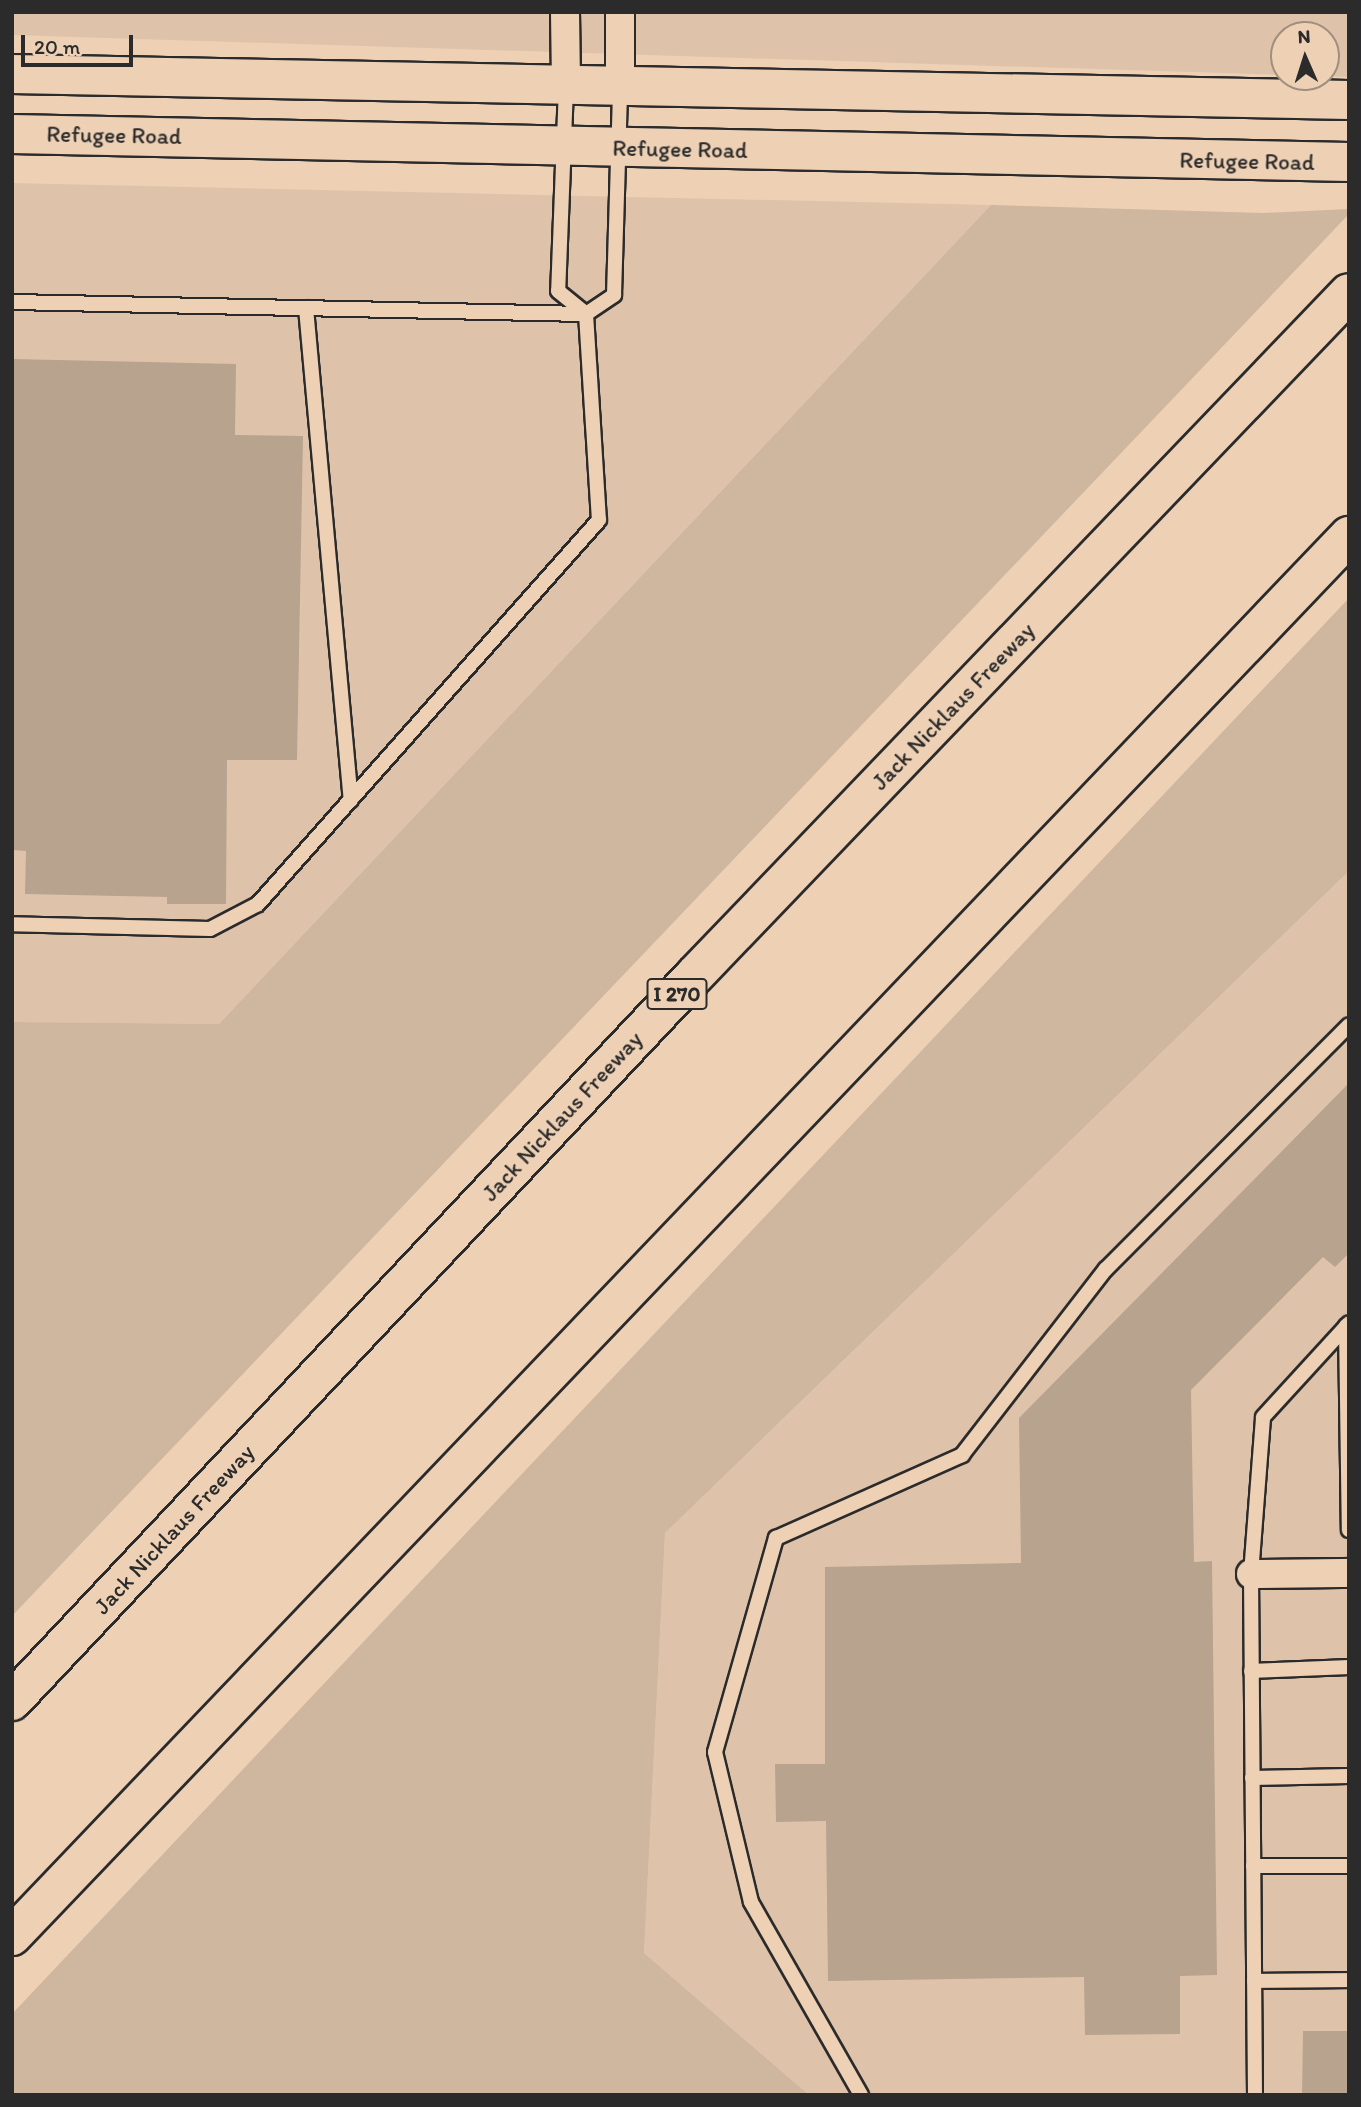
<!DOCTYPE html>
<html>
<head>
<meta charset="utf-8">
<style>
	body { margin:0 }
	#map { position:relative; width:1361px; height:2107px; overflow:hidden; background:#eed1b5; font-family:Itim,sans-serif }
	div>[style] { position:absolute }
	.built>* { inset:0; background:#dec3aa }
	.green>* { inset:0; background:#cfb69f }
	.building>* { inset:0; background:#b8a38f }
	.roads { filter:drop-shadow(2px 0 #2b2b2b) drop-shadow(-2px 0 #2b2b2b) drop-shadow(0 2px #2b2b2b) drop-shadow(0 -2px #2b2b2b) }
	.lane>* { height:14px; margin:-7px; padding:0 7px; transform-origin:7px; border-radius:7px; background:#eed1b5 }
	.street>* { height:28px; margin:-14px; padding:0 14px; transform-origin:14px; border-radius:14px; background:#eed1b5 }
	.primary>* { height:38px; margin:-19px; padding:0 19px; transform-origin:19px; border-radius:19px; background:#eed1b5 }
	.highway>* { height:38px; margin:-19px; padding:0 19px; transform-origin:19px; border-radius:19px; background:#eed1b5 }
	span { translate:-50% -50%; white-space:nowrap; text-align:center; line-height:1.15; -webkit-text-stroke:6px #eed1b5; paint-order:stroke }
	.shield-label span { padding:2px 5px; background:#eed1b5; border:2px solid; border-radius:5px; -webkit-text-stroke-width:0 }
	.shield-label { font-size:21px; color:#2b2b2b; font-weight:700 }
	.street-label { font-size:23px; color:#2b2b2b }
	.frame { position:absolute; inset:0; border:14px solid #2b2b2b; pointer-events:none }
	.north { position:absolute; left:1270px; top:21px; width:70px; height:70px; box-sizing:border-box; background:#eed1b5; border:2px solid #a08f7e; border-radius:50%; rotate:357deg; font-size:19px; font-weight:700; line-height:28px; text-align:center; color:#2b2b2b }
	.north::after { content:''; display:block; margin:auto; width:24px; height:32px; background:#2b2b2b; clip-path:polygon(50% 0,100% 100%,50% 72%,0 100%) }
	.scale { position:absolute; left:21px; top:35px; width:112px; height:32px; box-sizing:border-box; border:4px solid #2b2b2b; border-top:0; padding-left:9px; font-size:21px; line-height:24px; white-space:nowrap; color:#2b2b2b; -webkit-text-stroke:5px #eed1b5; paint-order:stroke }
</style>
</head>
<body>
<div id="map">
	<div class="built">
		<i style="clip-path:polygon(12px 12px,1349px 12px,1349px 77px,1326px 76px,1326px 35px,1284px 35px,1284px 75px,12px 35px)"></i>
		<i style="clip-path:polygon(12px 183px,991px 205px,219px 1024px,12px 1022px)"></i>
		<i style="clip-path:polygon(1349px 871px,1349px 2095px,809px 2095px,644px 1953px,665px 1533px)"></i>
	</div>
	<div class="green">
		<i style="clip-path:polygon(991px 205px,1264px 213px,1349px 209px,1349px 214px,12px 1616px,12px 1022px,219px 1024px)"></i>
		<i style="clip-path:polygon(1349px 598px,1349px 871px,665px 1533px,644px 1953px,809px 2095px,12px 2095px,12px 2014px)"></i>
	</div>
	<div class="building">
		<i style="clip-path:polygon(12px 359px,236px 364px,235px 435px,303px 436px,297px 760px,227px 760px,226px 904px,167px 904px,167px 897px,25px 894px,26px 851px,12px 850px)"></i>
		<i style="clip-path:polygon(1349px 1083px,1349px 1253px,1335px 1267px,1323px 1257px,1191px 1390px,1194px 1562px,1212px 1561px,1217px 1975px,1180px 1976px,1180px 2034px,1085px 2035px,1084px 1977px,828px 1981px,826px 1821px,776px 1822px,775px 1764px,825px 1764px,825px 1567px,1021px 1563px,1019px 1418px)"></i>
		<i style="clip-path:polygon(1303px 2031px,1349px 2031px,1349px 2095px,1302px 2095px)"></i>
	</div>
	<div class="roads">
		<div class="lane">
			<i style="left:566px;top:87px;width:204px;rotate:92.2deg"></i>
			<i style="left:558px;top:291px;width:36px;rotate:39deg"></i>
			<i style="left:586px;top:314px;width:34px;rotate:-34deg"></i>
			<i style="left:614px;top:295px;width:208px;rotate:-88.3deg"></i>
			<i style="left:12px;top:302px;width:574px;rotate:1.2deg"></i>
			<i style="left:586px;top:314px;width:206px;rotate:86.4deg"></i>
			<i style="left:599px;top:520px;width:514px;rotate:131.61deg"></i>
			<i style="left:258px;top:904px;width:54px;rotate:152.5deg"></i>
			<i style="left:210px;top:929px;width:198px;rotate:-178.6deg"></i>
			<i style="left:306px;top:308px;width:494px;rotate:84.8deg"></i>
			<i style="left:1346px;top:1326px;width:204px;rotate:89.2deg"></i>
			<i style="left:1251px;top:1671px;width:98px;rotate:-2.3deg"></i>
			<i style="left:1252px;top:1778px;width:97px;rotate:-1.2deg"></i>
			<i style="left:1253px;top:1866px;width:96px"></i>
			<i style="left:1254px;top:1981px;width:95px;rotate:-0.6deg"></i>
			<i style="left:861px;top:2095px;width:222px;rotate:-119.7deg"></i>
			<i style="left:751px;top:1902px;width:154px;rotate:-103.5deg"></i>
			<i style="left:715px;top:1752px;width:223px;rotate:-74.1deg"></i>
			<i style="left:776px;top:1538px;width:204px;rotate:-24deg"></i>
			<i style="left:962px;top:1455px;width:235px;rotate:-52.3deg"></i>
			<i style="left:1106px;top:1269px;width:344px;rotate:-45.1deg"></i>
			<i style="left:1255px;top:2095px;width:521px;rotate:-90.44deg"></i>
			<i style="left:1251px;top:1574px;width:157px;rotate:-85.6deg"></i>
			<i style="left:1263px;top:1417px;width:127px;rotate:-47.5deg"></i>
		</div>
		<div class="street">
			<i style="left:565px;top:12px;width:74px;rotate:89.2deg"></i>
			<i style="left:620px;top:87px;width:75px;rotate:-90deg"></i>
			<i style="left:1251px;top:1574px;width:98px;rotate:-0.6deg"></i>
		</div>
		<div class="primary">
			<i style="left:12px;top:74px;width:1337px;rotate:1.11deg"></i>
			<i style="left:12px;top:134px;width:1337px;rotate:1.2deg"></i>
		</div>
		<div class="highway">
			<i style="left:12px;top:1701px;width:995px;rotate:-46.75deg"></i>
			<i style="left:694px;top:976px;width:946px;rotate:-46.2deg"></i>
			<i style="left:12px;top:1936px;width:1936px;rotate:-46.32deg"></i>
		</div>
	</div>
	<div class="shield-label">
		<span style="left:677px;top:994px">I 270</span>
	</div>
	<div class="street-label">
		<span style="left:114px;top:135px;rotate:1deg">Refugee Road</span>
		<span style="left:680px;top:149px;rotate:1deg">Refugee Road</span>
		<span style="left:1247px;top:161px;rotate:1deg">Refugee Road</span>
		<span style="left:953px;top:706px;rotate:-46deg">Jack Nicklaus Freeway</span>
		<span style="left:562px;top:1116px;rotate:-47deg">Jack Nicklaus Freeway</span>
		<span style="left:174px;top:1529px;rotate:-47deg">Jack Nicklaus Freeway</span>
	</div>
	<div class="frame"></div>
	<div class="north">N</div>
	<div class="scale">20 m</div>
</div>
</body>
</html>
